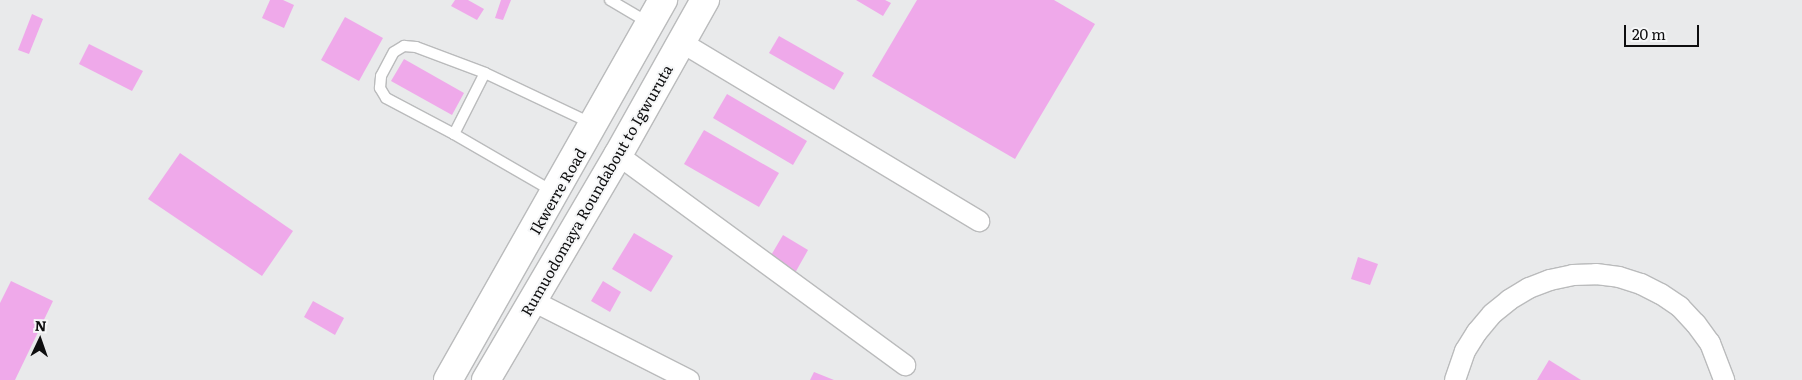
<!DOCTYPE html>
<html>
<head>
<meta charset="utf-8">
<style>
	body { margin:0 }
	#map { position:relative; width:1802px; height:380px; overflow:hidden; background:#e9eaeb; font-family:Literata,serif }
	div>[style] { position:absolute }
	.building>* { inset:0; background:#efa9ea }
	.roads { filter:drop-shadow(1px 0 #babbbc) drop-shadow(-1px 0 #babbbc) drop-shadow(0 1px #babbbc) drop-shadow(0 -1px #babbbc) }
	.service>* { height:10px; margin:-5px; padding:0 5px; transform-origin:5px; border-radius:5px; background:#fff }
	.minor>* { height:20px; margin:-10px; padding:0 10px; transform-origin:10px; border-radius:10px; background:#fff }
	.primary>* { height:28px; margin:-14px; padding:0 14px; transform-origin:14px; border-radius:14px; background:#fff }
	span { translate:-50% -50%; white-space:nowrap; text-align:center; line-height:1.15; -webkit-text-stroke:4px #f6f7f8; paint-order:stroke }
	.street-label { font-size:15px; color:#0e0e0f }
	.north { position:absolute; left:15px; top:315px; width:50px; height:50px; -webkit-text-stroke:4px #f6f7f8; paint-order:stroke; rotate:3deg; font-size:14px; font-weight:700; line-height:20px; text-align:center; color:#0e0e0f }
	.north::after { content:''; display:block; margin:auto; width:18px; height:22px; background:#0e0e0f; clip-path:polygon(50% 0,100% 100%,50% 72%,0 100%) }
	.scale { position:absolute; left:1624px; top:25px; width:75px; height:22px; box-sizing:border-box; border:2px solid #0e0e0f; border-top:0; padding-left:6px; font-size:15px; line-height:18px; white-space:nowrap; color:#0e0e0f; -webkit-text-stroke:4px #f6f7f8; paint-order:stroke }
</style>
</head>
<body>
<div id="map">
	<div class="building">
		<i style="clip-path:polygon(270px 0,283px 0,294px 5px,284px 28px,262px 18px)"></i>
		<i style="clip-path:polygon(455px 0,468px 0,484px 9px,477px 20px,451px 6px)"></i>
		<i style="clip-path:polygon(501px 0,511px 0,503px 20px,495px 18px)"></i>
		<i style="clip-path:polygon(856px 0,885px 0,891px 3px,883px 16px)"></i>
		<i style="clip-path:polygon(917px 0,1054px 0,1095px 24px,1015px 159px,872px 76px)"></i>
		<i style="clip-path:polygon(32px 14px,43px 19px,29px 54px,18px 50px)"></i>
		<i style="clip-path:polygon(345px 17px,383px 38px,359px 81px,321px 60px)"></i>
		<i style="clip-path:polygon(779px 36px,844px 73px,834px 90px,769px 53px)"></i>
		<i style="clip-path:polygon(89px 44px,143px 71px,132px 91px,79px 64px)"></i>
		<i style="clip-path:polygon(404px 59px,464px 93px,452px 115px,391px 81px)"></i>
		<i style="clip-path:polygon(727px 94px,807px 141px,793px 165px,713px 118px)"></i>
		<i style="clip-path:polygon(704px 130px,779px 173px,759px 207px,684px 164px)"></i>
		<i style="clip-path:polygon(180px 153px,293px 231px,262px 276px,148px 199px)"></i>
		<i style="clip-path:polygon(634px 233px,673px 256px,651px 292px,612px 269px)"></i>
		<i style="clip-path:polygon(783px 235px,808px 250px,795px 273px,770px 257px)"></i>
		<i style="clip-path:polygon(1358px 257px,1378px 264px,1370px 285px,1351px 279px)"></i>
		<i style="clip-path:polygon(11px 281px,53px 301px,15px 380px,0 380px,0 303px)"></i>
		<i style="clip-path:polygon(603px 281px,621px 292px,610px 312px,591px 301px)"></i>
		<i style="clip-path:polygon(313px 301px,344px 318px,335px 335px,304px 317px)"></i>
		<i style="clip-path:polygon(1549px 360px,1581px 380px,1537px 380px)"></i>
		<i style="clip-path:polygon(814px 372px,834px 380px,810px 380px)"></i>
	</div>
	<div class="roads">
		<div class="service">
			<i style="left:610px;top:0;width:45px;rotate:30.5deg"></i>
			<i style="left:454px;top:134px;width:68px;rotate:-63.1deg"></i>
			<i style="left:554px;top:192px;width:116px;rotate:-149.9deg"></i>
			<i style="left:454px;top:134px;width:77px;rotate:-152.1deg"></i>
			<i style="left:386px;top:98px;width:12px;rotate:-121deg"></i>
			<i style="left:380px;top:88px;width:12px;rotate:-85deg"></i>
			<i style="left:381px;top:76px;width:27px;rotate:-62deg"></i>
			<i style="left:394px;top:52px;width:12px;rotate:-31deg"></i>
			<i style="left:404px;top:46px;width:12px;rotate:5deg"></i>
			<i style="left:416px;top:47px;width:74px;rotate:20.6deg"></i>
			<i style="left:485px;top:73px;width:117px;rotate:25.3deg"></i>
		</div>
		<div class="minor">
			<i style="left:681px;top:42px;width:348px;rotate:31deg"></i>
			<i style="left:618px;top:155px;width:356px;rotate:36.2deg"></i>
			<i style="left:533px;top:301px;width:175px;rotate:26.9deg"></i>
			<i style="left:1455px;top:380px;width:31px;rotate:-71deg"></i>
			<i style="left:1465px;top:351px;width:22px;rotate:-58deg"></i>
			<i style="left:1477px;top:332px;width:23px;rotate:-50deg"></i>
			<i style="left:1492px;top:314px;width:22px;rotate:-39deg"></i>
			<i style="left:1509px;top:300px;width:23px;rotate:-31deg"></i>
			<i style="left:1529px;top:288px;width:22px;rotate:-21deg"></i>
			<i style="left:1550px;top:280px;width:24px;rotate:-12deg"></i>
			<i style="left:1573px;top:275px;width:23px;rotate:-2deg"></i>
			<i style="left:1596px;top:274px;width:23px;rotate:7deg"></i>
			<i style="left:1619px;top:277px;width:23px;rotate:18deg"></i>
			<i style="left:1641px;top:284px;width:22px;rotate:27deg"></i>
			<i style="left:1661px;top:294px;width:23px;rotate:34deg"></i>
			<i style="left:1680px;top:307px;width:23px;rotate:47deg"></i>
			<i style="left:1696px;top:324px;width:24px;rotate:54deg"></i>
			<i style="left:1710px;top:343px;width:40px;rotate:69deg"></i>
		</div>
		<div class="primary">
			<i style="left:448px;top:380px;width:437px;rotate:-60.5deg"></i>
			<i style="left:486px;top:380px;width:261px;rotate:-59.6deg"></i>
			<i style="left:618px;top:155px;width:178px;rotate:-60.7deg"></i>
		</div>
	</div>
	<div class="street-label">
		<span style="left:596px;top:190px;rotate:-60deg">Rumuodomaya Roundabout to Igwuruta</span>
		<span style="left:557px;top:191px;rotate:-60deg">Ikwerre Road</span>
	</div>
	<div class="north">N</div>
	<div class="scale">20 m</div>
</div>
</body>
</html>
